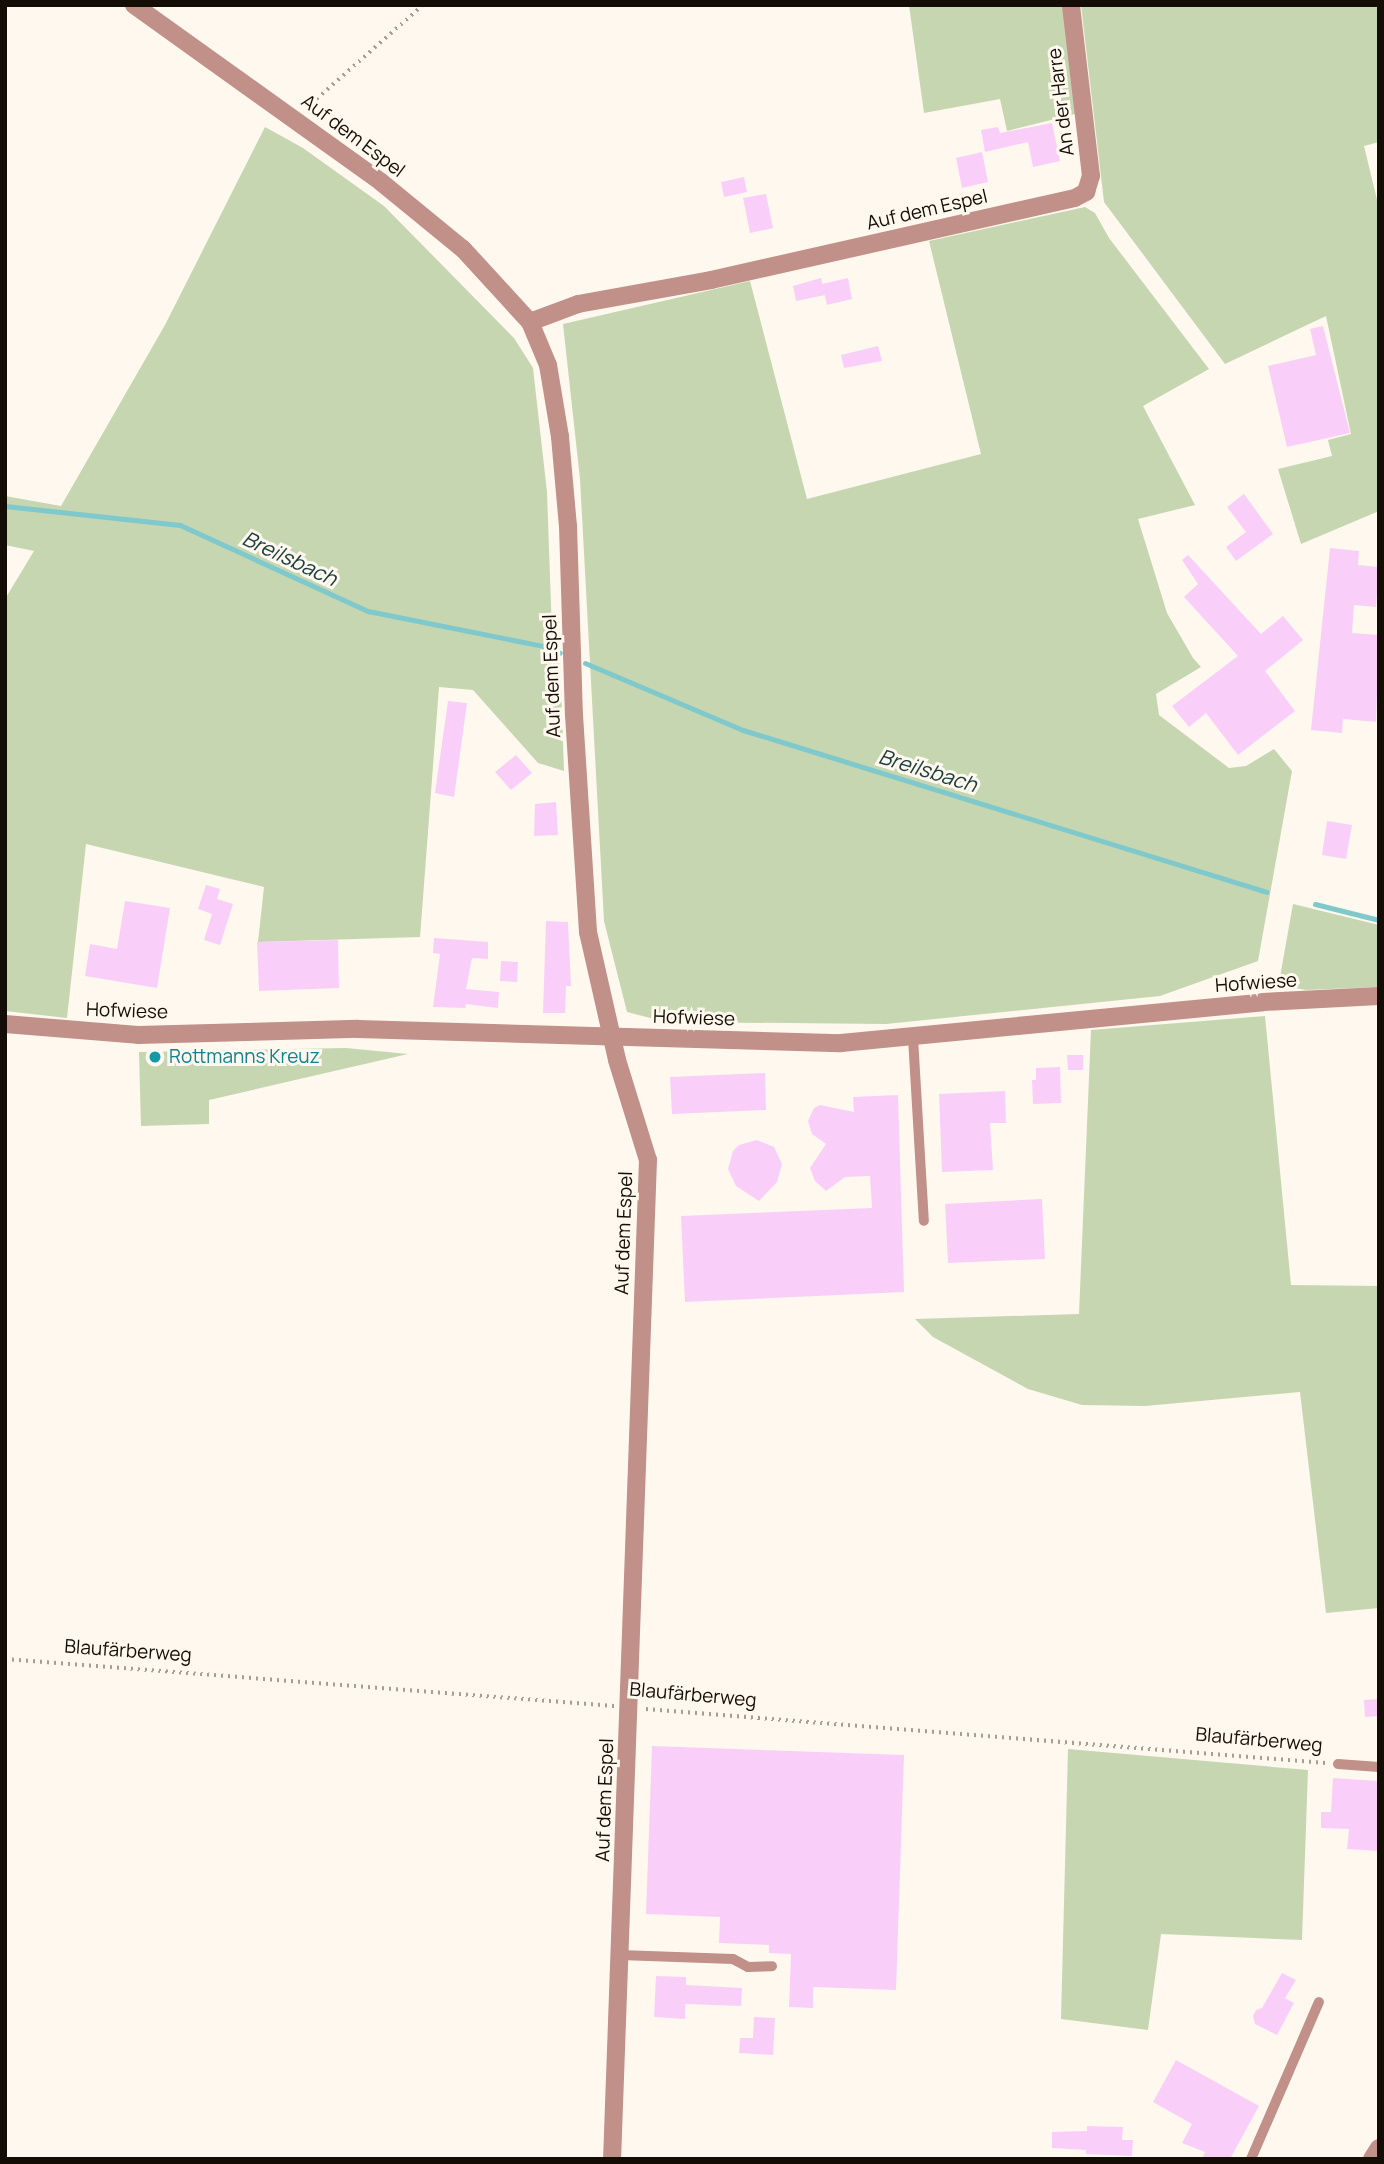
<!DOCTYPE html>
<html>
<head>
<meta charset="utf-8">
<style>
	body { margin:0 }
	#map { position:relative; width:1384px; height:2164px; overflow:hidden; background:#fff8ee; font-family:Manrope,sans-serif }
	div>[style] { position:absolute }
	.green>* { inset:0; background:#c5d6b0 }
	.stream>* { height:5px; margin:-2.5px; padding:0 2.5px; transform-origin:2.5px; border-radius:2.5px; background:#7fc8cc }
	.building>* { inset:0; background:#f9cff9 }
	.path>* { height:3.5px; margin-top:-1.75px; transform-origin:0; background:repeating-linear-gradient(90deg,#a49e94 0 2px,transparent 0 7px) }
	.service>* { height:10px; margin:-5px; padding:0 5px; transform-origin:5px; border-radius:5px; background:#c09089 }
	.minor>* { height:18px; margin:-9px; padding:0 9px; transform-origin:9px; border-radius:9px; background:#c09089 }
	.tertiary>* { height:18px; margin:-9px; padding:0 9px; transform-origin:9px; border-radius:9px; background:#c09089 }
	.dots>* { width:19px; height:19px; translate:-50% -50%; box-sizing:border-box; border:4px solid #fff8ee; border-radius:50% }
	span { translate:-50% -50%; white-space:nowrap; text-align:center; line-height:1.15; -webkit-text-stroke:6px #fff8ee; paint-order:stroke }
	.street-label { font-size:19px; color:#130d05 }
	.culture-label { font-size:19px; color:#0d838f }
	.left { translate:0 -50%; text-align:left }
	.water-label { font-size:21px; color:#1a3d3f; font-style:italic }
	.frame { position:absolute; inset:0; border:7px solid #130d05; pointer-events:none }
</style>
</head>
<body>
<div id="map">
	<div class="green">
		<i style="clip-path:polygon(909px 5px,1065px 5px,1079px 113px,1007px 131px,1000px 99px,924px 113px)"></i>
		<i style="clip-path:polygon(1081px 5px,1379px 5px,1379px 142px,1364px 146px,1379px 208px,1379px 511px,1301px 544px,1278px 469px,1332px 456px,1328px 440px,1351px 434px,1326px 316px,1225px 364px,1104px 202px)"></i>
		<i style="clip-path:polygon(265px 127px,303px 148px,384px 206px,514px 338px,533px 368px,547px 492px,552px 633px,560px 658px,564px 771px,538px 763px,473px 690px,439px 687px,420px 937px,258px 942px,264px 887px,86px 844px,67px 1018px,5px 1011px,5px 599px,34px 551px,5px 545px,5px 496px,61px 506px,165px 325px)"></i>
		<i style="clip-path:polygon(1085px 207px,1095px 213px,1109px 238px,1209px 369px,1143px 406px,1195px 505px,1138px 519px,1167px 613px,1193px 658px,1201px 667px,1156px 694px,1159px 715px,1229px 768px,1246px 766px,1274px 749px,1292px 771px,1258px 961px,1160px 996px,886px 1024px,666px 1022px,627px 1012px,604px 921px,580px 479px,563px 324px,750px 281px,807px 499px,981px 454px,929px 241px)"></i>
		<i style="clip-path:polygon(1293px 904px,1379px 925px,1379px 987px,1306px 990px,1290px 987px,1280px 977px)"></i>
		<i style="clip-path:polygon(1265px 1016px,1291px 1285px,1379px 1286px,1379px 1608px,1326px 1613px,1300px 1392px,1145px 1406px,1082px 1405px,1028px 1389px,933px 1337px,915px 1319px,1079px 1314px,1091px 1030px)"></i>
		<i style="clip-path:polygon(346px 1048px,408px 1054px,209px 1100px,209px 1124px,141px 1126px,139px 1052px)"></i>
		<i style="clip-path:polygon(1068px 1749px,1308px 1770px,1302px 1940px,1161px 1934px,1148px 2030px,1061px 2019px)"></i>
	</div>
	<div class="stream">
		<i style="left:5px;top:506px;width:176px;rotate:6.2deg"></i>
		<i style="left:180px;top:525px;width:207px;rotate:24.6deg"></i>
		<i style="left:368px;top:611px;width:178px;rotate:11.3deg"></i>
		<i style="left:543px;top:646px;width:18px;rotate:22deg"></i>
		<i style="left:585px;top:663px;width:172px;rotate:23deg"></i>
		<i style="left:743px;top:730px;width:548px;rotate:17.18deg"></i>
		<i style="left:1315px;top:904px;width:66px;rotate:14deg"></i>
	</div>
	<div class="building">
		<i style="clip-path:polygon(1052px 123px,1060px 161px,1033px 167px,1028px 142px,985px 152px,981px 130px,998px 127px,1000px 133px)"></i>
		<i style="clip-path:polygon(982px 152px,988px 182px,962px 188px,956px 158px)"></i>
		<i style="clip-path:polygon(744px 177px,747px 192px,724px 197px,721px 182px)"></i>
		<i style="clip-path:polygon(766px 194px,773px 228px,750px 233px,743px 198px)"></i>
		<i style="clip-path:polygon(821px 278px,825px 295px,796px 301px,793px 286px)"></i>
		<i style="clip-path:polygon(848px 278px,852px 299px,827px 305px,822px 284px)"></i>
		<i style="clip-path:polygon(1323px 326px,1350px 433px,1287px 447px,1268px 366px,1316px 355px,1310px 329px)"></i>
		<i style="clip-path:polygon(878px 346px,882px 361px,844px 368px,841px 355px)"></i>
		<i style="clip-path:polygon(1244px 494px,1273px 534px,1236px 561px,1226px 547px,1246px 532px,1227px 507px)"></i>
		<i style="clip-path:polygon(1330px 548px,1359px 551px,1358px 565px,1379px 567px,1376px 607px,1354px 605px,1352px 633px,1379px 635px,1376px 722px,1343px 719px,1342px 733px,1311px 730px)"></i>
		<i style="clip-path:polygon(1188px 555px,1261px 634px,1283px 616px,1303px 640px,1265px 671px,1295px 711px,1238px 755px,1206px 713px,1189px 727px,1172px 706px,1238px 656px,1184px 597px,1198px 584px,1182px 560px)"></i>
		<i style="clip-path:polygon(448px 701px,467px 703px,454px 797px,435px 793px)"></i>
		<i style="clip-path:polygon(516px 755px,532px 773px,511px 790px,495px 772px)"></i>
		<i style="clip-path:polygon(556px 802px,558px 835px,534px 836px,535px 804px)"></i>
		<i style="clip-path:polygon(1327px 821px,1352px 825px,1346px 859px,1322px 855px)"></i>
		<i style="clip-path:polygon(206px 885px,220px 889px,217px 899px,233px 904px,220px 945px,204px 940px,212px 914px,198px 909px)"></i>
		<i style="clip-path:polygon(125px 901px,170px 908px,157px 988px,85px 976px,90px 944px,117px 949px)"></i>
		<i style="clip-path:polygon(546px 921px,568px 922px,571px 986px,566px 986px,565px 1013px,543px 1013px)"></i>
		<i style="clip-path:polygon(434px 938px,488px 942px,488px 959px,472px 958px,466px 989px,499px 992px,498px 1008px,466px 1004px,465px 1008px,433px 1007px,440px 954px,433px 953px)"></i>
		<i style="clip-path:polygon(338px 940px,339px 988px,259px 991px,257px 942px)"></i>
		<i style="clip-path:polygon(501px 961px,518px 962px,517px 982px,500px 981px)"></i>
		<i style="clip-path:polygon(1067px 1055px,1083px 1055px,1083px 1070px,1068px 1070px)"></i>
		<i style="clip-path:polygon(1060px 1067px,1061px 1103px,1033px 1104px,1032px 1080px,1036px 1080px,1036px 1068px)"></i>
		<i style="clip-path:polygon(765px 1073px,766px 1110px,672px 1114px,670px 1077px)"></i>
		<i style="clip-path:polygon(1005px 1091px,1006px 1123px,990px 1123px,993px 1170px,942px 1172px,939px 1094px)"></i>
		<i style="clip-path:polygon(898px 1095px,904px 1292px,685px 1302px,681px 1216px,872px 1208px,870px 1176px,845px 1177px,826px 1191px,815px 1181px,810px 1168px,826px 1144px,812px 1134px,808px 1121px,814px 1108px,820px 1105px,854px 1112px,853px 1097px)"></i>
		<i style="clip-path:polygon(757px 1140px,774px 1147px,782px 1164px,777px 1182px,759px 1201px,736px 1186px,728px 1169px,733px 1151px,739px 1145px)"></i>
		<i style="clip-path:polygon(1042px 1199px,1045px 1259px,948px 1263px,945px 1204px)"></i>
		<i style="clip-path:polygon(1379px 1699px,1379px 1716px,1365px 1717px,1364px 1700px)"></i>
		<i style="clip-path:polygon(652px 1746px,904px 1755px,896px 1990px,813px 1987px,813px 2008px,789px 2007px,791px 1954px,769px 1953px,769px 1945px,719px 1943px,720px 1917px,646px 1914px)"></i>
		<i style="clip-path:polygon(1333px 1778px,1379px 1781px,1379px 1851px,1347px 1849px,1349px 1829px,1321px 1828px,1321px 1812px,1331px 1812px)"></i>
		<i style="clip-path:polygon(1282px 1973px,1296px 1980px,1285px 1998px,1294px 2003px,1277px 2035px,1255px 2024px,1253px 2016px,1256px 2010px,1262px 2008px)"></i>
		<i style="clip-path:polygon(656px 1976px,686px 1977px,686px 1985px,742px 1988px,741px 2006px,685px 2004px,685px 2019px,654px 2017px)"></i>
		<i style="clip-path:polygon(754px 2017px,775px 2018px,773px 2055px,739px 2053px,740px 2038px,753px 2038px)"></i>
		<i style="clip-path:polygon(1176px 2060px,1259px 2106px,1230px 2159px,1202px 2159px,1205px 2152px,1182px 2143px,1192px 2124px,1153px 2102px)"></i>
		<i style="clip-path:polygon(1087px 2126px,1123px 2127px,1122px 2140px,1133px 2140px,1132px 2156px,1086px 2154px,1086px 2150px,1052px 2148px,1052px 2132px,1087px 2131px)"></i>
	</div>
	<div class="path">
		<i style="left:306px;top:108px;width:156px;rotate:-41.4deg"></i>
		<i style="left:5px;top:1659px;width:611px;rotate:4.41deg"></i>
		<i style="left:646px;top:1709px;width:682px;rotate:4.54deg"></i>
	</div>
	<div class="service">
		<i style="left:913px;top:1038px;width:183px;rotate:86.6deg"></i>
		<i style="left:1338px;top:1764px;width:41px;rotate:4.2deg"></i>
		<i style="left:620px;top:1955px;width:113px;rotate:2deg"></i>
		<i style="left:733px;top:1959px;width:17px;rotate:28deg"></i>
		<i style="left:748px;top:1967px;width:24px;rotate:-2deg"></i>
		<i style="left:1251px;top:2159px;width:171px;rotate:-66.6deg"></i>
	</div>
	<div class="minor">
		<i style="left:134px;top:5px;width:304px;rotate:35.6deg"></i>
		<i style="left:381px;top:182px;width:106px;rotate:39.3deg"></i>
		<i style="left:463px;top:249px;width:99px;rotate:47.5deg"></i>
		<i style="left:530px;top:322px;width:47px;rotate:67.3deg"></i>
		<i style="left:548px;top:365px;width:73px;rotate:80.5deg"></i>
		<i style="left:560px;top:437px;width:89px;rotate:84.9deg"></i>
		<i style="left:568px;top:526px;width:189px;rotate:88.2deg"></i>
		<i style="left:574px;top:715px;width:217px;rotate:86.3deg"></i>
		<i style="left:588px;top:932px;width:131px;rotate:77.2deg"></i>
		<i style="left:617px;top:1060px;width:105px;rotate:72.8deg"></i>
		<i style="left:648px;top:1160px;width:1000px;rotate:92.06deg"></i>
		<i style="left:530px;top:322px;width:51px;rotate:-20.6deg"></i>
		<i style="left:578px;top:304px;width:135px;rotate:-10.2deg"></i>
		<i style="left:711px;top:280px;width:373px;rotate:-12.7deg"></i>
		<i style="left:1075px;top:198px;width:13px;rotate:-29deg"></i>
		<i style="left:1086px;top:192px;width:17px;rotate:-73deg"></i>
		<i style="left:1091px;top:176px;width:172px;rotate:-96.7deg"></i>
		<i style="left:5px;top:1024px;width:133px;rotate:4.7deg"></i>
		<i style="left:138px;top:1035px;width:220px;rotate:-1.6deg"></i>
		<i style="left:358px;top:1029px;width:483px;rotate:1.7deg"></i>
		<i style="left:841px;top:1043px;width:424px;rotate:-5.5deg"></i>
		<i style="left:1263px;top:1002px;width:116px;rotate:-3deg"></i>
	</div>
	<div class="tertiary">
		<i style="left:1372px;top:2159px;width:13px;rotate:-58deg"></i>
	</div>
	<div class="dots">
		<i style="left:155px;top:1057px;background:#0f9aa8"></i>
	</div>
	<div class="street-label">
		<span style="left:1061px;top:102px;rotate:-97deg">An der Harre</span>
		<span style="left:353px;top:136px;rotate:37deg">Auf dem Espel</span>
		<span style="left:927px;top:210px;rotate:-13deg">Auf dem Espel</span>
		<span style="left:552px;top:676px;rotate:-92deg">Auf dem Espel</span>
		<span style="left:1256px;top:983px;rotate:-4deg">Hofwiese</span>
		<span style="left:127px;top:1011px;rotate:2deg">Hofwiese</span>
		<span style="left:694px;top:1018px;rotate:2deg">Hofwiese</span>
		<span style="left:624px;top:1233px;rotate:-88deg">Auf dem Espel</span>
		<span style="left:128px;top:1651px;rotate:4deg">Blaufärberweg</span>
		<span style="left:693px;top:1695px;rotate:5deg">Blaufärberweg</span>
		<span style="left:1259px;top:1740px;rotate:5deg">Blaufärberweg</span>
		<span style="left:605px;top:1800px;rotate:-88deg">Auf dem Espel</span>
	</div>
	<div class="culture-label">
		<span class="left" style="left:169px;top:1057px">Rottmanns Kreuz</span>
	</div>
	<div class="water-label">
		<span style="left:290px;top:558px;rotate:25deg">Breilsbach</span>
		<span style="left:928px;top:770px;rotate:17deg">Breilsbach</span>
	</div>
	<div class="frame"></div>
</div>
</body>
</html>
